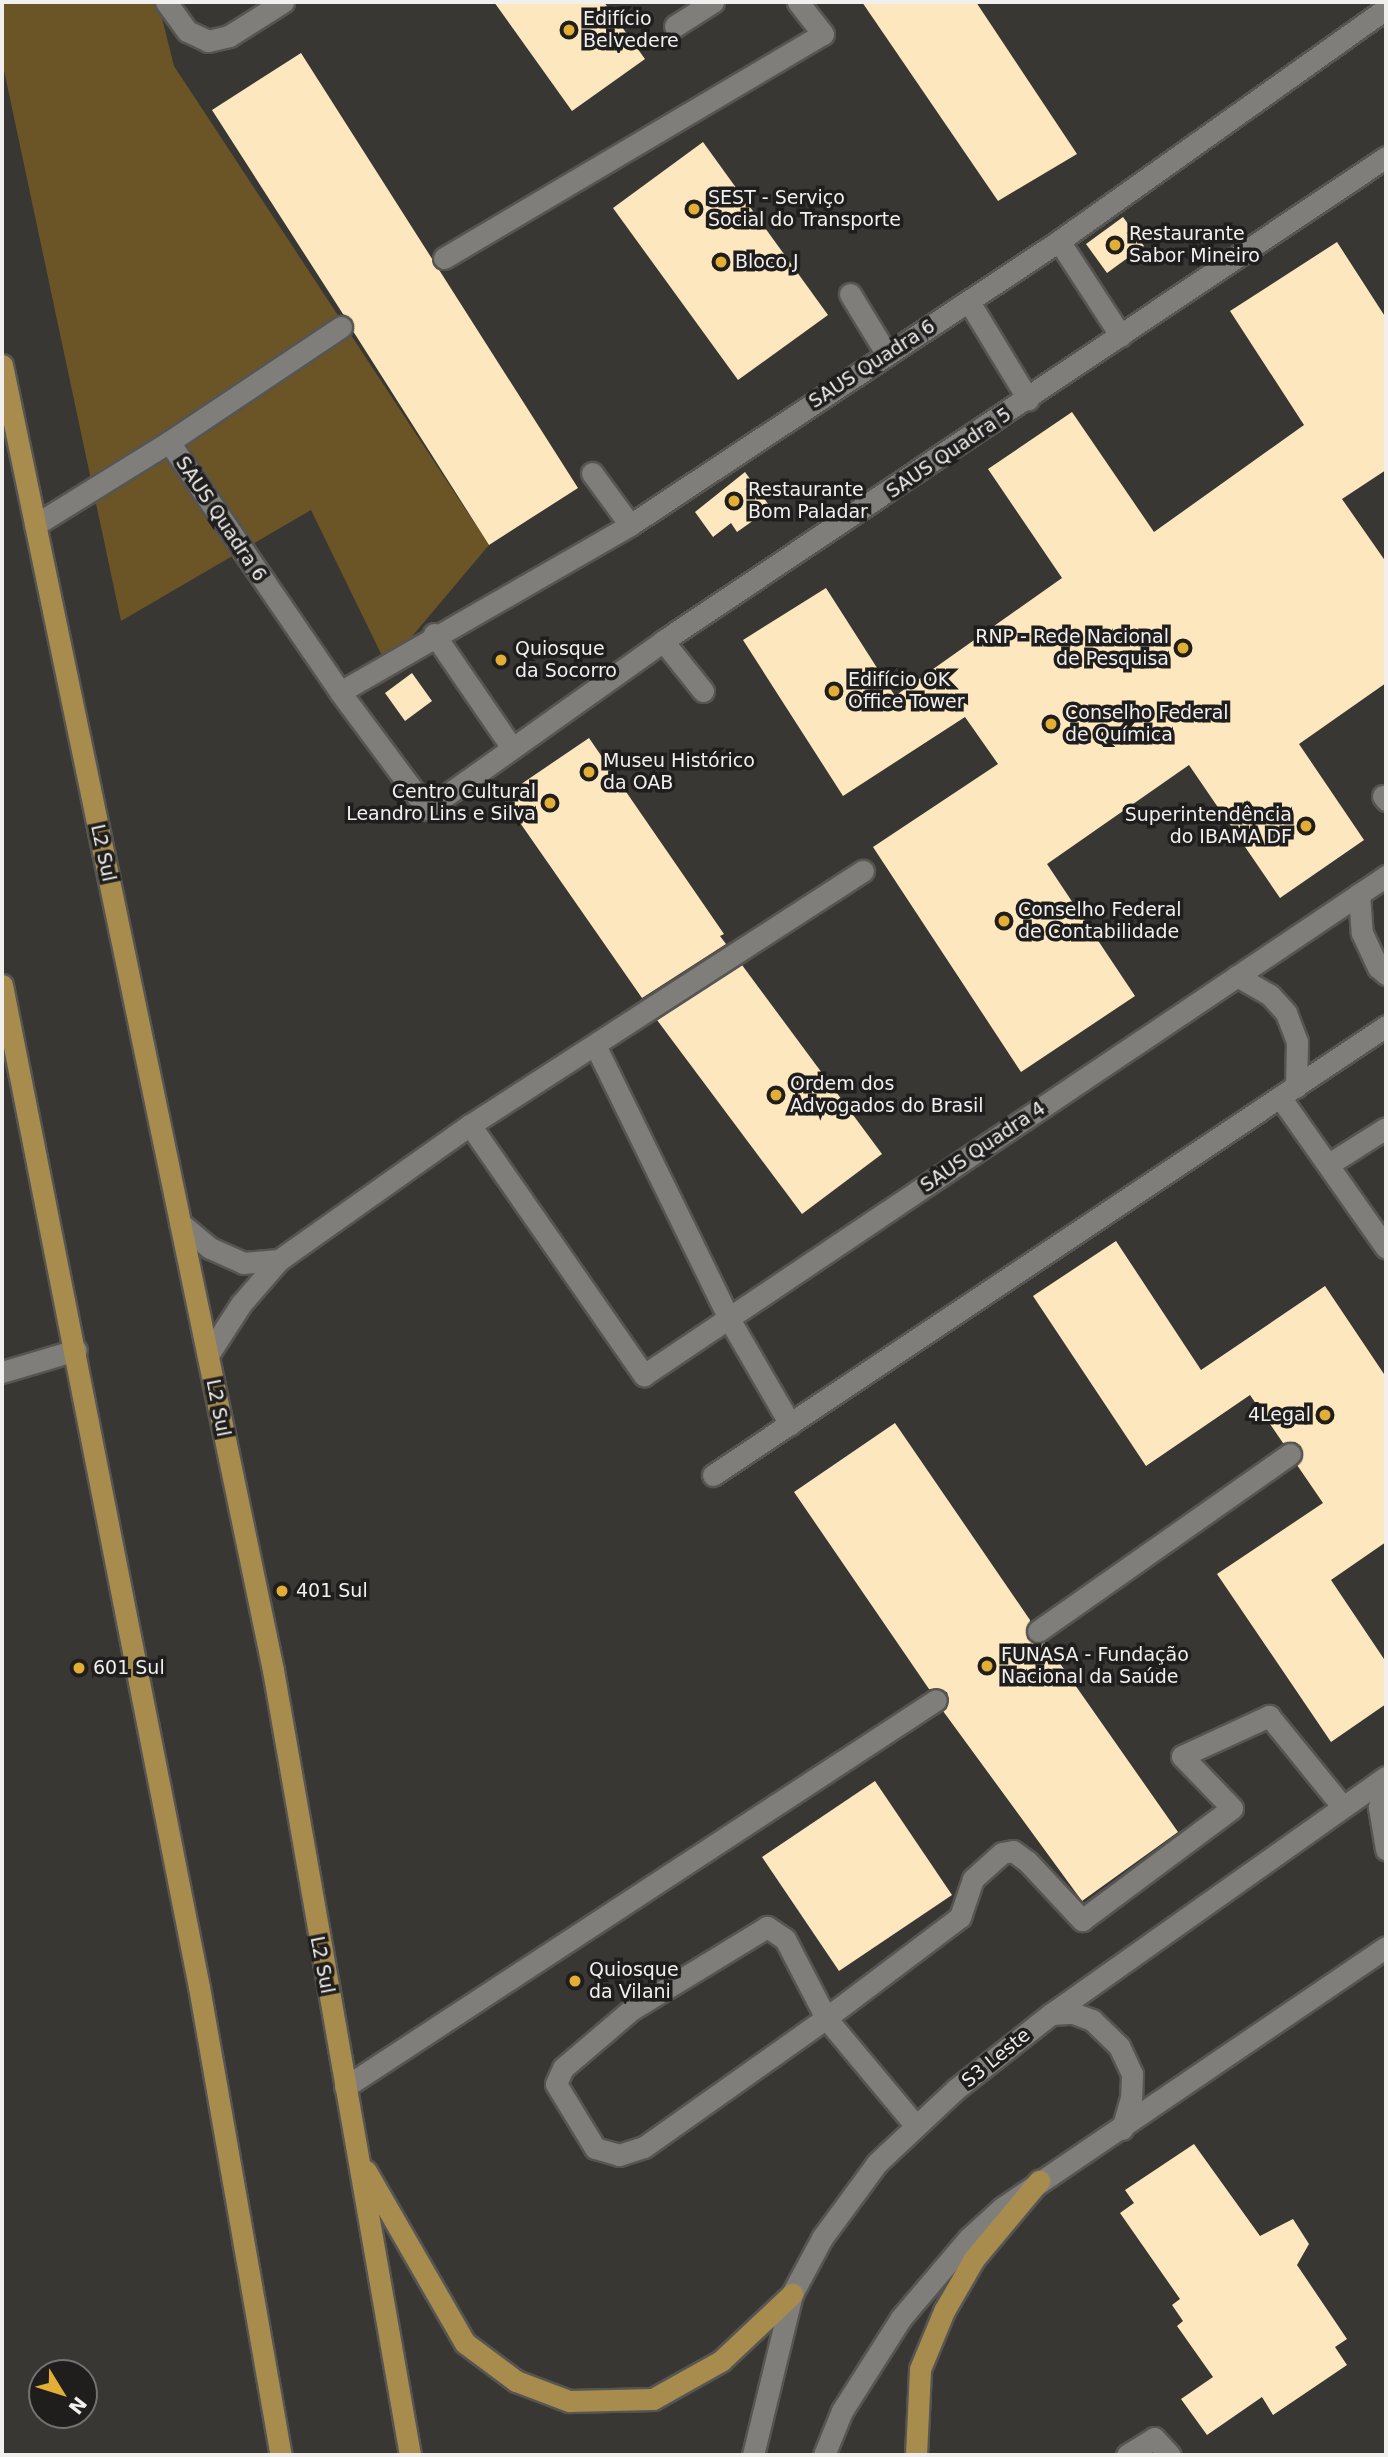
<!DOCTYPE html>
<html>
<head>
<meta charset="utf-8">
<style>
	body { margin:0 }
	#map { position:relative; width:1388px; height:2457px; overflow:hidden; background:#383734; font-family:"DejaVu Sans",sans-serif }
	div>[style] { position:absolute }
	.green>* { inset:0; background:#6b5425 }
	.building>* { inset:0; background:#fce7be }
	.roads { filter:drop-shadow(2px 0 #565552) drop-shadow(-2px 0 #565552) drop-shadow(0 2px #565552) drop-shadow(0 -2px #565552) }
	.service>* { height:21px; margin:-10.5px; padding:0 10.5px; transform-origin:10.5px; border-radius:10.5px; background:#807e7b }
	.secondary>* { height:21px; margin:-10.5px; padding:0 10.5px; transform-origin:10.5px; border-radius:10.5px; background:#807e7b }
	.primary>* { height:21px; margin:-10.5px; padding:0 10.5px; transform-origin:10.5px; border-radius:10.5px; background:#a88c4d }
	.dots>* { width:19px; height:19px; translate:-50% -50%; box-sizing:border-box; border:4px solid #1f1e1d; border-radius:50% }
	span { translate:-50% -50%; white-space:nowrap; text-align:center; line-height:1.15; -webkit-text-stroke:7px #1f1e1d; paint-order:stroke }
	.poi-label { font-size:19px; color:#f1f0ee }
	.left { translate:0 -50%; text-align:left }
	.right { translate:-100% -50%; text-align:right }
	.street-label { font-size:19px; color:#f1f0ee }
	.frame { position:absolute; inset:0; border:4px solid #f1f0ee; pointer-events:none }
	.north { position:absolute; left:28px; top:2359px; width:70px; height:70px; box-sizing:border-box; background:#1f1e1d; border:2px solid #737271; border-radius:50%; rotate:128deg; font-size:19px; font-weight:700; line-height:28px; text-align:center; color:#f1f0ee }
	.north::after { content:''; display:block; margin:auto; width:24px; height:32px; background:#e3ae35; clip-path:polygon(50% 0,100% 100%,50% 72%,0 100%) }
</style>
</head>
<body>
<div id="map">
	<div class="green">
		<i style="clip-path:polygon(2px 2px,158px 2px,174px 66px,489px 545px,387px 666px,311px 510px,121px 621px,2px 61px)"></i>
	</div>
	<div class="building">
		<i style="clip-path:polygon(494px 2px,604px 2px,645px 59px,572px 111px)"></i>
		<i style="clip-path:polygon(862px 2px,976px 2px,1077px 154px,998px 201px)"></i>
		<i style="clip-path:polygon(301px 53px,578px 488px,489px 545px,353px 331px,352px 320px,343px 314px,212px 110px)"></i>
		<i style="clip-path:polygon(703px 142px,828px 315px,738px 380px,613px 208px)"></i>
		<i style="clip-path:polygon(1123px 217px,1144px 246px,1107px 273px,1086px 244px)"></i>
		<i style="clip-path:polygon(1337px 242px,1386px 318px,1386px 470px,1342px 499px,1386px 562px,1386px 683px,1299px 744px,1364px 840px,1280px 898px,1189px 765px,1047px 864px,1135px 996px,1021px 1072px,873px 847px,998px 764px,965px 717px,843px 796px,743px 640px,826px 588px,895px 696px,1062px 578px,988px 469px,1072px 412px,1154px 532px,1304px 425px,1230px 311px)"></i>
		<i style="clip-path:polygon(745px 472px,771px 508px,737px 532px,731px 523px,713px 537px,695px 512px)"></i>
		<i style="clip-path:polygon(412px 673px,432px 701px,405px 721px,385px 693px)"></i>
		<i style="clip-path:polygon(589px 738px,724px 934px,720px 936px,726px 944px,642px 998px,502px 797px)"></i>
		<i style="clip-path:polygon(742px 965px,882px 1154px,802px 1214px,657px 1020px)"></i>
		<i style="clip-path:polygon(1116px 1241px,1201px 1370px,1325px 1286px,1386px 1377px,1386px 1542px,1331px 1580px,1386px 1662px,1386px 1704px,1331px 1742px,1217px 1574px,1323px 1503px,1297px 1465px,1301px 1447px,1295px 1442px,1283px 1443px,1250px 1395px,1146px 1466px,1033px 1296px)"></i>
		<i style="clip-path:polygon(895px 1423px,1030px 1620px,1027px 1638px,1033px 1643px,1045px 1642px,1178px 1832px,1082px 1901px,943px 1711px,949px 1700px,947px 1692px,929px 1689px,794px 1492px)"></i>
		<i style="clip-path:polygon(875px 1781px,952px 1895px,839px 1971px,762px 1857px)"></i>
		<i style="clip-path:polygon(1194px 2144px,1260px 2236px,1293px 2219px,1309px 2244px,1297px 2265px,1347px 2339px,1335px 2347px,1347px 2365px,1273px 2415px,1262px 2397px,1207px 2435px,1181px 2399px,1213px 2377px,1177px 2326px,1183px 2321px,1172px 2305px,1180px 2299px,1120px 2213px,1134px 2203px,1125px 2190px)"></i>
	</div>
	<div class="roads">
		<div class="service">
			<i style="left:166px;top:2px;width:36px;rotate:54deg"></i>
			<i style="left:187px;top:31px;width:23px;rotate:25deg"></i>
			<i style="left:208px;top:41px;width:22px;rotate:-13deg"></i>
			<i style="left:229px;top:36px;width:64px;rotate:-32.2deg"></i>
			<i style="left:675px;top:26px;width:45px;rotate:-32.3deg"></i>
			<i style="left:1059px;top:241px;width:113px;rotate:56.9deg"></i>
			<i style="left:444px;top:258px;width:440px;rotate:-30.6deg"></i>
			<i style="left:823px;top:34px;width:41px;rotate:-128deg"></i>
			<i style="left:850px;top:294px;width:69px;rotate:58.6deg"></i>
			<i style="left:969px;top:302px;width:114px;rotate:58.7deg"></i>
			<i style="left:169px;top:442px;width:207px;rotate:-33.8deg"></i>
			<i style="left:592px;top:473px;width:64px;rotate:53.8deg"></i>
			<i style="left:35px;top:525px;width:158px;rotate:-31.8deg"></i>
			<i style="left:169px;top:442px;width:303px;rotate:55.6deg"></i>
			<i style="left:340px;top:692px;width:146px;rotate:53.4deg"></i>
			<i style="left:427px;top:809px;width:290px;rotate:-35.4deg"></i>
			<i style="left:663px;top:641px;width:870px;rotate:-33.8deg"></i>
			<i style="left:434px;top:634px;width:138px;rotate:55.6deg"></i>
			<i style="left:663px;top:641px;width:64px;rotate:51.3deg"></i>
			<i style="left:340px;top:692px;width:335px;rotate:-29.9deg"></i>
			<i style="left:630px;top:525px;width:514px;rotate:-33.5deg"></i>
			<i style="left:1059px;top:241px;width:401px;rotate:-35.4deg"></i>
			<i style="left:1383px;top:796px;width:5px;rotate:53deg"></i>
			<i style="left:1359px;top:894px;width:39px;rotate:86deg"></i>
			<i style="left:1362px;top:933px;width:38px;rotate:65deg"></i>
			<i style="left:1378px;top:967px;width:11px;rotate:41deg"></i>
			<i style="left:1237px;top:976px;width:38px;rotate:30deg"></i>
			<i style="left:1270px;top:995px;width:24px;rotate:48deg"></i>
			<i style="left:1286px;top:1013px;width:30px;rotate:69deg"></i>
			<i style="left:1297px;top:1041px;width:46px;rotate:91.2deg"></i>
			<i style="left:595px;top:1045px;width:303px;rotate:63.9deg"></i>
			<i style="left:728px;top:1317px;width:124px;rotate:59.9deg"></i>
			<i style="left:1280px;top:1097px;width:184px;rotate:54.9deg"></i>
			<i style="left:470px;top:1125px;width:305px;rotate:55.2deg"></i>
			<i style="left:644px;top:1375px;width:894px;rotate:-33.92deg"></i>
			<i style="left:1329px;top:1164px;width:67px;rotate:-32.3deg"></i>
			<i style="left:180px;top:1223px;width:39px;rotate:40deg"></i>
			<i style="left:210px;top:1248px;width:36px;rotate:24deg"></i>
			<i style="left:243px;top:1263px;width:36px;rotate:-5deg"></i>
			<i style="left:208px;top:1355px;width:61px;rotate:-57.1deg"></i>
			<i style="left:241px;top:1304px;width:58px;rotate:-49.2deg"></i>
			<i style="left:279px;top:1260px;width:234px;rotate:-35.3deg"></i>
			<i style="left:470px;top:1125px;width:468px;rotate:-32.9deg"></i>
			<i style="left:2px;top:1372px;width:77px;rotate:-16.6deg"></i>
			<i style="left:713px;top:1475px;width:809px;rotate:-33.71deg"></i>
			<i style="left:1038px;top:1631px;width:308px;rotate:-35.1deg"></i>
			<i style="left:345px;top:2087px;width:706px;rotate:-33.22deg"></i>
			<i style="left:916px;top:2126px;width:141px;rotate:-129.8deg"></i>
			<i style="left:826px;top:2018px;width:89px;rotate:-117.4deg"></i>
			<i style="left:785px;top:1939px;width:22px;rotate:-146deg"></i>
			<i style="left:767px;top:1927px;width:159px;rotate:148.6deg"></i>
			<i style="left:631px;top:2010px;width:89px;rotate:139.5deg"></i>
			<i style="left:563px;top:2068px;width:17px;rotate:114deg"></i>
			<i style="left:556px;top:2084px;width:75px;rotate:58.6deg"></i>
			<i style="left:595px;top:2148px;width:25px;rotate:16deg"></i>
			<i style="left:619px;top:2155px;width:26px;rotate:-18deg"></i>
			<i style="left:644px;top:2147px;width:223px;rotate:-35.3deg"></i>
			<i style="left:826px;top:2018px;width:168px;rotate:-37deg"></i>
			<i style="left:960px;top:1917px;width:40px;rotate:-71.1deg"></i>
			<i style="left:973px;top:1879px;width:39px;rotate:-42deg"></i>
			<i style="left:1002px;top:1853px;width:11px;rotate:-10deg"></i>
			<i style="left:1013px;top:1851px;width:17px;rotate:36deg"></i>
			<i style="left:1027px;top:1861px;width:81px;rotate:47deg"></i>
			<i style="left:1082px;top:1920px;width:187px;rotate:-36.7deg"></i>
			<i style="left:1232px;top:1808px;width:72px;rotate:-133.9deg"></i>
			<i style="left:1182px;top:1756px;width:96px;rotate:-24.7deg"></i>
			<i style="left:1269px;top:1716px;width:117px;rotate:50.9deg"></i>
			<i style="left:1127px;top:2455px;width:32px;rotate:-32deg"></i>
			<i style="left:1154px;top:2438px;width:23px;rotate:47deg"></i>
		</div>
		<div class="secondary">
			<i style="left:1386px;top:1793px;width:16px;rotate:117deg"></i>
			<i style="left:1379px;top:1807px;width:43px;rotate:80.5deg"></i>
			<i style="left:1051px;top:2014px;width:22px;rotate:-3deg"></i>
			<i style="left:1073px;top:2013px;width:20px;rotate:20deg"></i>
			<i style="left:1092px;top:2020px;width:37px;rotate:44deg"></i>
			<i style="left:1119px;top:2046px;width:31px;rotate:65deg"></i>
			<i style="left:1132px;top:2074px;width:24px;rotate:92deg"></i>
			<i style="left:1131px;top:2098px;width:32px;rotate:106deg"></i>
			<i style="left:753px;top:2455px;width:166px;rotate:-76.4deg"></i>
			<i style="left:792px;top:2294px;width:64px;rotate:-61.8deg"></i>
			<i style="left:822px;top:2238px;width:93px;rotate:-53.7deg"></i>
			<i style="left:877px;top:2163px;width:108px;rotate:-43.1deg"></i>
			<i style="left:956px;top:2089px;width:121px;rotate:-38.3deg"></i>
			<i style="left:1051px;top:2014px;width:410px;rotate:-35.3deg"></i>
			<i style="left:824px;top:2455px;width:48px;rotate:-67.8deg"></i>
			<i style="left:842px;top:2411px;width:110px;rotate:-57.6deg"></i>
			<i style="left:901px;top:2318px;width:104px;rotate:-49.7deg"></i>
			<i style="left:968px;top:2239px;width:46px;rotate:-42.4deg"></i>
			<i style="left:1002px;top:2208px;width:464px;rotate:-34.2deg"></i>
		</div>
		<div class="primary">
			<i style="left:2px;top:365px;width:1333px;rotate:78.27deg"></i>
			<i style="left:273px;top:1670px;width:797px;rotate:80.1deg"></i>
			<i style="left:2px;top:985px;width:1021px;rotate:78.88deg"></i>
			<i style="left:199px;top:1987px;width:475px;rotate:80.1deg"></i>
			<i style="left:366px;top:2171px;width:198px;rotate:60.1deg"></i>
			<i style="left:465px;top:2343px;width:64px;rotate:36.7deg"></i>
			<i style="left:516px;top:2381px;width:57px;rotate:20.7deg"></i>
			<i style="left:569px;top:2401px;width:84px;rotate:-1.4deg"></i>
			<i style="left:653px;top:2399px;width:78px;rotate:-29.2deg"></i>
			<i style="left:721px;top:2361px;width:98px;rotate:-43.3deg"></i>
			<i style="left:916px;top:2455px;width:86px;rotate:-87.3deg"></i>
			<i style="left:920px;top:2369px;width:63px;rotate:-67.5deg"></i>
			<i style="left:944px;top:2311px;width:60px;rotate:-60deg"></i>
			<i style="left:974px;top:2259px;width:102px;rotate:-50.2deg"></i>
		</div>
	</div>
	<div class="dots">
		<i style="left:569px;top:30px;background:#e3ae35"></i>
		<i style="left:694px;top:209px;background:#e3ae35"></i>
		<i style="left:1115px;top:245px;background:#e3ae35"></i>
		<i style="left:721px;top:262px;background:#e3ae35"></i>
		<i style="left:734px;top:501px;background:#e3ae35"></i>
		<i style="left:1183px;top:648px;background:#e3ae35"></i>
		<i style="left:501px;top:660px;background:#e3ae35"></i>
		<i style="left:834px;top:691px;background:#e3ae35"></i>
		<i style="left:1051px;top:724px;background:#e3ae35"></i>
		<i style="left:589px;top:772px;background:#e3ae35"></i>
		<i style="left:550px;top:803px;background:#e3ae35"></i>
		<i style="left:1306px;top:826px;background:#e3ae35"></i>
		<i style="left:1004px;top:921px;background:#e3ae35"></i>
		<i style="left:776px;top:1095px;background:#e3ae35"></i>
		<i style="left:1325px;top:1415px;background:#e3ae35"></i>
		<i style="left:282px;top:1591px;background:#e3ae35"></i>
		<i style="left:987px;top:1666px;background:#e3ae35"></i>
		<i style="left:79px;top:1668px;background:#e3ae35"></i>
		<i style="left:575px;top:1981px;background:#e3ae35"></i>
	</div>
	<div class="poi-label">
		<span class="left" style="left:583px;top:30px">Edifício<br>Belvedere</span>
		<span class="left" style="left:708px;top:209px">SEST - Serviço<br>Social do Transporte</span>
		<span class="left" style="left:1129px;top:245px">Restaurante<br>Sabor Mineiro</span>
		<span class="left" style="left:735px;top:262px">Bloco J</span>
		<span class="left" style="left:748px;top:501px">Restaurante<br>Bom Paladar</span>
		<span class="right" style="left:1169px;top:648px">RNP - Rede Nacional<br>de Pesquisa</span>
		<span class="left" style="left:515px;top:660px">Quiosque<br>da Socorro</span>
		<span class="left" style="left:848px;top:691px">Edifício OK<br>Office Tower</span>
		<span class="left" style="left:1065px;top:724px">Conselho Federal<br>de Química</span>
		<span class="left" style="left:603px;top:772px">Museu Histórico<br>da OAB</span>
		<span class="right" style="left:536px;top:803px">Centro Cultural<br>Leandro Lins e Silva</span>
		<span class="right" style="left:1292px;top:826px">Superintendência<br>do IBAMA DF</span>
		<span class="left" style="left:1018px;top:921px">Conselho Federal<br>de Contabilidade</span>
		<span class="left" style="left:790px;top:1095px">Ordem dos<br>Advogados do Brasil</span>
		<span class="right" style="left:1311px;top:1415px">4Legal</span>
		<span class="left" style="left:296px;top:1591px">401 Sul</span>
		<span class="left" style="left:1001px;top:1666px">FUNASA - Fundação<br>Nacional da Saúde</span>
		<span class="left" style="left:93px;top:1668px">601 Sul</span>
		<span class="left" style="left:589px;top:1981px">Quiosque<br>da Vilani</span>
	</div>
	<div class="street-label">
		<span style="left:872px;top:364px;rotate:-33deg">SAUS Quadra 6</span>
		<span style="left:949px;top:453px;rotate:-34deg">SAUS Quadra 5</span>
		<span style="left:221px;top:519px;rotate:56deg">SAUS Quadra 6</span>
		<span style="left:103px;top:853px;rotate:78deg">L2 Sul</span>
		<span style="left:983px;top:1147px;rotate:-34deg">SAUS Quadra 4</span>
		<span style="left:218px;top:1408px;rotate:79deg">L2 Sul</span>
		<span style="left:322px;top:1965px;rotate:79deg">L2 Sul</span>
		<span style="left:996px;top:2058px;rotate:-39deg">S3 Leste</span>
	</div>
	<div class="frame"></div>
	<div class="north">N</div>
</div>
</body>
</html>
